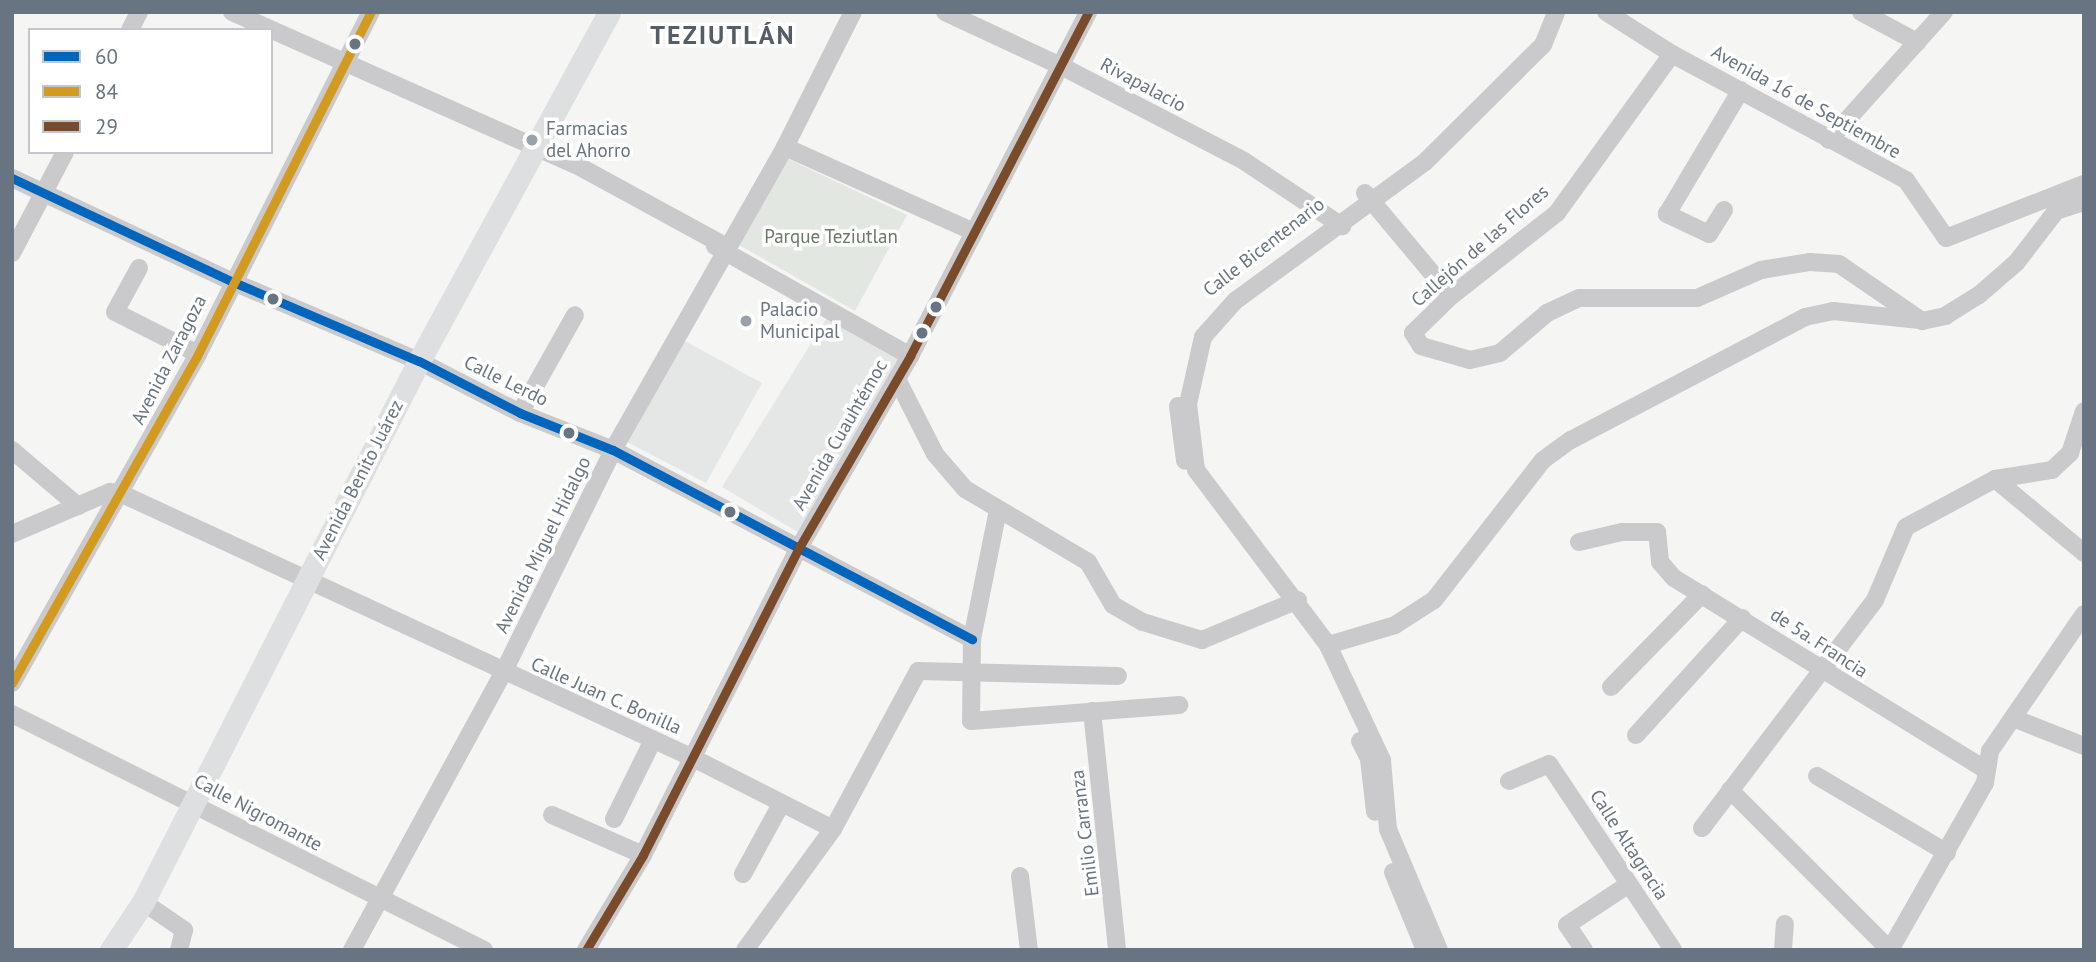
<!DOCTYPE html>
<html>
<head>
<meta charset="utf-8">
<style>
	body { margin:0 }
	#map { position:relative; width:2096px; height:962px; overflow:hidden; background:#f5f5f4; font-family:"PT Sans",sans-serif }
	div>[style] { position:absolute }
	.built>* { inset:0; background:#e5e7e7 }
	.green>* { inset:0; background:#e3e7e2 }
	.minor>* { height:18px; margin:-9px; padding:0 9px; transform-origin:9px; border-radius:9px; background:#cacacc }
	.major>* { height:23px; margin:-11.5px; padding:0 11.5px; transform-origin:11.5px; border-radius:11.5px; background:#dedfe0 }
	.bus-1>* { height:9px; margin:-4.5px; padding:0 4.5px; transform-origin:4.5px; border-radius:4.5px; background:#0065bd }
	.bus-2>* { height:9px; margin:-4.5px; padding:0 4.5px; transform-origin:4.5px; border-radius:4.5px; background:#d39a20 }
	.bus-3>* { height:9px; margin:-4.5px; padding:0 4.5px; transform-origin:4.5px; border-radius:4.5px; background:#7a4b2a }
	.dots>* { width:19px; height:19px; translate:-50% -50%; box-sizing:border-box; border:4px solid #fff; border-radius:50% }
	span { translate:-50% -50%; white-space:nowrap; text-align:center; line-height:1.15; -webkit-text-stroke:7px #fff; paint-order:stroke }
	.street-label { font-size:19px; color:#687481 }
	.poi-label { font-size:19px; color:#687481 }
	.left { translate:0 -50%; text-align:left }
	.park-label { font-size:19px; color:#687966 }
	.district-label { font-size:26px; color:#555e67; font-weight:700; letter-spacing:2px }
	.frame { position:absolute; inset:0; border:14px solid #687481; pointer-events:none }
	.legend { position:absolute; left:28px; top:28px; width:245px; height:126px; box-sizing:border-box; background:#fff; border:2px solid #c3c7cd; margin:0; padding:9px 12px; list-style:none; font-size:21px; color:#687481 }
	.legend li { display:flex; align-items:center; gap:14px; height:35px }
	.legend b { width:35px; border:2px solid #c3c7cd }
</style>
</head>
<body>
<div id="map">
	<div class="built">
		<i style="clip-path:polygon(828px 316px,901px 358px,801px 534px,722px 487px)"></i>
		<i style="clip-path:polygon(683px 340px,762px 383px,706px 483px,625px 441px)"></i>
	</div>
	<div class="green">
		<i style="clip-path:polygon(786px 158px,907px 215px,855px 311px,739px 245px)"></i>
	</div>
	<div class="minor">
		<i style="left:232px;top:12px;width:383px;rotate:24deg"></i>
		<i style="left:582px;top:168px;width:165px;rotate:28.6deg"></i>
		<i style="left:945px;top:12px;width:128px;rotate:25deg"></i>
		<i style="left:1061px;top:66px;width:206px;rotate:27.4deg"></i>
		<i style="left:1244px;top:161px;width:118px;rotate:33.6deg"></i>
		<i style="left:1606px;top:12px;width:78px;rotate:32.5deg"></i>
		<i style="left:1672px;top:54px;width:266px;rotate:28.3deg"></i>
		<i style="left:1906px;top:180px;width:70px;rotate:55.4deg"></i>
		<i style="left:1946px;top:238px;width:148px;rotate:-21.4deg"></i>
		<i style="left:1861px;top:12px;width:64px;rotate:28.2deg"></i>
		<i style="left:130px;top:30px;width:20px;rotate:-63deg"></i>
		<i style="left:1672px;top:54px;width:196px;rotate:125.9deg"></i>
		<i style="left:1557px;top:213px;width:135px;rotate:141.9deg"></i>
		<i style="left:1451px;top:296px;width:53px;rotate:135.8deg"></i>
		<i style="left:1413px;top:333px;width:15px;rotate:58deg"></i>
		<i style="left:1421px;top:346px;width:51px;rotate:15.9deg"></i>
		<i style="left:1470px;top:360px;width:31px;rotate:-13deg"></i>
		<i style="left:1500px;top:353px;width:62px;rotate:-40.4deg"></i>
		<i style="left:1547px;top:313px;width:35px;rotate:-25deg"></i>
		<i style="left:1579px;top:298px;width:118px"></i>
		<i style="left:1697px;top:298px;width:70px;rotate:-23.6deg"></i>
		<i style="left:1761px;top:270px;width:50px;rotate:-9.3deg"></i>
		<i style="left:1810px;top:262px;width:29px;rotate:4deg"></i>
		<i style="left:1839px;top:264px;width:101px;rotate:34.5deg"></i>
		<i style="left:1922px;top:321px;width:24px;rotate:-12deg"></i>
		<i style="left:1945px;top:316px;width:40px;rotate:-32deg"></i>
		<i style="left:1979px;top:295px;width:49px;rotate:-40.9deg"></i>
		<i style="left:2016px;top:263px;width:66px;rotate:-52.4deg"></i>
		<i style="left:2056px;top:211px;width:29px;rotate:-18deg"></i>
		<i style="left:1829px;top:140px;width:172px;rotate:-48.1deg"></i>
		<i style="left:785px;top:147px;width:207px;rotate:24.2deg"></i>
		<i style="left:12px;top:178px;width:242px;rotate:25.2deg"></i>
		<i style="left:231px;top:281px;width:204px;rotate:23.1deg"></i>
		<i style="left:419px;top:361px;width:114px;rotate:27.2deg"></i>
		<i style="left:520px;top:413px;width:100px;rotate:21.7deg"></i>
		<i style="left:613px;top:450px;width:406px;rotate:27.8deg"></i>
		<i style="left:1365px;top:193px;width:134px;rotate:50.1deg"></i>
		<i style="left:1724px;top:210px;width:28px;rotate:122deg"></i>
		<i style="left:1709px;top:234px;width:47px;rotate:-154.5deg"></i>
		<i style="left:1667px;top:214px;width:144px;rotate:-59.2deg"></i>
		<i style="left:715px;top:246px;width:224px;rotate:29.4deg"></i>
		<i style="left:12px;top:253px;width:114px;rotate:-62.3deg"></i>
		<i style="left:139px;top:268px;width:50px;rotate:118.6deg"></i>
		<i style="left:115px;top:312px;width:93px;rotate:26.8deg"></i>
		<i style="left:897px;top:379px;width:84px;rotate:63.1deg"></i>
		<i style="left:935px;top:454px;width:46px;rotate:49.4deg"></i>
		<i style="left:965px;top:489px;width:143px;rotate:30.7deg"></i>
		<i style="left:1088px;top:562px;width:50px;rotate:59.8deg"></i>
		<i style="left:1113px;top:605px;width:34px;rotate:30deg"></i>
		<i style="left:1143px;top:622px;width:62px;rotate:17deg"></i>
		<i style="left:1202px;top:640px;width:104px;rotate:-22.6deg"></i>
		<i style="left:1178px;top:406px;width:55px;rotate:82.7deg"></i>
		<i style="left:520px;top:413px;width:112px;rotate:-60.7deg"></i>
		<i style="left:12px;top:450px;width:87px;rotate:40.3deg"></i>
		<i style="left:1995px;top:479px;width:116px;rotate:39.7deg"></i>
		<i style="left:998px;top:510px;width:132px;rotate:101.4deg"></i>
		<i style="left:972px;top:639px;width:82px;rotate:90.7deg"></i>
		<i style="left:971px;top:721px;width:209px;rotate:-4.4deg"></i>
		<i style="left:12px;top:534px;width:107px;rotate:-23.2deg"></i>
		<i style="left:110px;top:492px;width:12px;rotate:9deg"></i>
		<i style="left:122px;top:494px;width:629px;rotate:24.81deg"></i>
		<i style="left:693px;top:758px;width:157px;rotate:26.9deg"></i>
		<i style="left:1579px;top:542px;width:44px;rotate:-13.1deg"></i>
		<i style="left:1622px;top:532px;width:35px"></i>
		<i style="left:1657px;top:532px;width:30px;rotate:84deg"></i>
		<i style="left:1660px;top:562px;width:21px;rotate:49deg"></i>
		<i style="left:1674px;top:578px;width:366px;rotate:31.6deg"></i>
		<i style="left:1328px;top:645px;width:70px;rotate:-16.6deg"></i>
		<i style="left:1395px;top:625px;width:46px;rotate:-32.7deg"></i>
		<i style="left:1434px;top:600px;width:177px;rotate:-52.1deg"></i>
		<i style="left:1543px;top:460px;width:34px;rotate:-36deg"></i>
		<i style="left:1571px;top:440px;width:264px;rotate:-27.7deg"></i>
		<i style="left:1805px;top:317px;width:29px;rotate:-12deg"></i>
		<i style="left:1833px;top:311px;width:85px;rotate:6deg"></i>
		<i style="left:12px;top:683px;width:378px;rotate:-60.5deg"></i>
		<i style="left:198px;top:354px;width:383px;rotate:-63.2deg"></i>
		<i style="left:1611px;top:687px;width:130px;rotate:-45.6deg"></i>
		<i style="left:1092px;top:711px;width:240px;rotate:84deg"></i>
		<i style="left:12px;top:714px;width:528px;rotate:26.57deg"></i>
		<i style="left:2013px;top:718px;width:76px;rotate:21.5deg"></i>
		<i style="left:1636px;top:735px;width:158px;rotate:-47.8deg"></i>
		<i style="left:1360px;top:741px;width:20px;rotate:63deg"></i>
		<i style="left:1369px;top:759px;width:53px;rotate:83.5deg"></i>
		<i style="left:1817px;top:776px;width:151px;rotate:30.6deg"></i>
		<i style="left:1509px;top:781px;width:43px;rotate:-23deg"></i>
		<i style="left:1549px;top:764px;width:224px;rotate:56.3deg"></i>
		<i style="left:1730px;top:790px;width:226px;rotate:45deg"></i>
		<i style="left:1890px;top:950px;width:192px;rotate:-60.4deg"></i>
		<i style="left:1985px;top:783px;width:32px;rotate:-81deg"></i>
		<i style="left:1990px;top:751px;width:166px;rotate:-55.5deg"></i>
		<i style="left:552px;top:815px;width:99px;rotate:23.7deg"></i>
		<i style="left:614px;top:819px;width:88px;rotate:-63.7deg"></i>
		<i style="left:1702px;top:828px;width:286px;rotate:-52.8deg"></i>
		<i style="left:1875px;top:600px;width:79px;rotate:-67deg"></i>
		<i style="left:1906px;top:527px;width:101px;rotate:-28.3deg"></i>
		<i style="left:1995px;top:479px;width:58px;rotate:-9deg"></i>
		<i style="left:2052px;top:470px;width:25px;rotate:-43deg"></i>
		<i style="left:2070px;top:453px;width:44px;rotate:-71.6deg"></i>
		<i style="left:1393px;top:872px;width:84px;rotate:67.7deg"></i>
		<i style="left:743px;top:874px;width:80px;rotate:-61.5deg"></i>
		<i style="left:1020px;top:876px;width:75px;rotate:83.1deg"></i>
		<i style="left:143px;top:902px;width:50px;rotate:34.3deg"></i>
		<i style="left:184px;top:930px;width:21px;rotate:104deg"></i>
		<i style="left:352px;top:950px;width:315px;rotate:-61.4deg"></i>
		<i style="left:503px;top:673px;width:249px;rotate:-63.7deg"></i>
		<i style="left:613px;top:450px;width:348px;rotate:-60.4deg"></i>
		<i style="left:785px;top:147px;width:151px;rotate:-63.3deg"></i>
		<i style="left:586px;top:950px;width:111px;rotate:-59deg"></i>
		<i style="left:643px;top:855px;width:347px;rotate:-63.1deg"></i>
		<i style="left:800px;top:546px;width:220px;rotate:-59.9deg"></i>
		<i style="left:910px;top:356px;width:387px;rotate:-62.6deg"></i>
		<i style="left:745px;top:950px;width:150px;rotate:-54deg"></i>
		<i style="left:833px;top:829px;width:179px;rotate:-61.7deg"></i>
		<i style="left:918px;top:671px;width:200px;rotate:1.4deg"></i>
		<i style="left:1439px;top:950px;width:131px;rotate:-112.9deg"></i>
		<i style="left:1388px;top:829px;width:69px;rotate:-95deg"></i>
		<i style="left:1382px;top:760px;width:127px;rotate:-115.2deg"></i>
		<i style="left:1328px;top:645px;width:219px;rotate:-127deg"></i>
		<i style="left:1196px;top:470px;width:66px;rotate:-96.9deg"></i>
		<i style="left:1188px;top:404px;width:69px;rotate:-77.4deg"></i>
		<i style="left:1203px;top:337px;width:48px;rotate:-48.4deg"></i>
		<i style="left:1235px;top:301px;width:235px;rotate:-36.2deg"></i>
		<i style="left:1425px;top:162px;width:166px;rotate:-44.8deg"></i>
		<i style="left:1543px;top:45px;width:35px;rotate:-68deg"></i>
		<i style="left:1584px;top:950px;width:30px;rotate:-124deg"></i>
		<i style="left:1567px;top:925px;width:74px;rotate:-33.5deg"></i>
		<i style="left:1783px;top:950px;width:26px;rotate:-86deg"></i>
	</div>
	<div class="major">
		<i style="left:111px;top:950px;width:58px;rotate:-56.3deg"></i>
		<i style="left:143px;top:902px;width:607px;rotate:-62.97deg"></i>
		<i style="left:419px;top:361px;width:397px;rotate:-61.4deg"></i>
	</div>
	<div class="bus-1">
		<i style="left:12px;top:178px;width:242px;rotate:25.2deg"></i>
		<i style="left:231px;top:281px;width:204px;rotate:23.1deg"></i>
		<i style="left:419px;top:361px;width:114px;rotate:27.2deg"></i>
		<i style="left:520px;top:413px;width:100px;rotate:21.7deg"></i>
		<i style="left:613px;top:450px;width:406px;rotate:27.8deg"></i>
	</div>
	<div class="bus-2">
		<i style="left:12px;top:683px;width:378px;rotate:-60.5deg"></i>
		<i style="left:198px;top:354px;width:383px;rotate:-63.2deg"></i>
	</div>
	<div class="bus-3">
		<i style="left:586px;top:950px;width:111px;rotate:-59deg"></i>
		<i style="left:643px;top:855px;width:347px;rotate:-63.1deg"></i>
		<i style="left:800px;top:546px;width:220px;rotate:-59.9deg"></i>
		<i style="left:910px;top:356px;width:387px;rotate:-62.6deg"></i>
	</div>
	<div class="dots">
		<i style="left:355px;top:44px;background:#687481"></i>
		<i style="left:532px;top:140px;background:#99a1a9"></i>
		<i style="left:273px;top:299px;background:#687481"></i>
		<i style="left:936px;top:307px;background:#687481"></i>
		<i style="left:746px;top:321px;background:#99a1a9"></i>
		<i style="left:922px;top:333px;background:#687481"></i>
		<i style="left:569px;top:433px;background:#687481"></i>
		<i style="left:730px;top:512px;background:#687481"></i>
	</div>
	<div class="street-label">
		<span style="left:1143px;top:85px;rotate:28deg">Rivapalacio</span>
		<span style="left:1806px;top:102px;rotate:29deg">Avenida 16 de Septiembre</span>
		<span style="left:1480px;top:246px;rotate:-41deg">Callejón de las Flores</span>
		<span style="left:1264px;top:247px;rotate:-38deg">Calle Bicentenario</span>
		<span style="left:169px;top:360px;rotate:-63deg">Avenida Zaragoza</span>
		<span style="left:506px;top:381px;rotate:26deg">Calle Lerdo</span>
		<span style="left:840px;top:435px;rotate:-60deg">Avenida Cuauhtémoc</span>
		<span style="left:358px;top:480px;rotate:-63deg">Avenida Benito Juárez</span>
		<span style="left:543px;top:545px;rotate:-64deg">Avenida Miguel Hidalgo</span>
		<span style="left:1819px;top:643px;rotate:33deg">de 5a. Francia</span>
		<span style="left:606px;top:696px;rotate:24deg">Calle Juan C. Bonilla</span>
		<span style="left:258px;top:813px;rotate:28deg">Calle Nigromante</span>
		<span style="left:1085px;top:833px;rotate:-97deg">Emilio Carranza</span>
		<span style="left:1629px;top:845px;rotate:57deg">Calle Altagracia</span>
	</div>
	<div class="poi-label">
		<span class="left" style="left:546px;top:140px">Farmacias<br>del Ahorro</span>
		<span class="left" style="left:760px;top:321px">Palacio<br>Municipal</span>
	</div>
	<div class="park-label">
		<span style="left:831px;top:237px">Parque Teziutlan</span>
	</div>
	<div class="district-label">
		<span style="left:723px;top:35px">TEZIUTLÁN</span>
	</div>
	<div class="frame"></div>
	<ul class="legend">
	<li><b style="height:9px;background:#0065bd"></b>60</li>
	<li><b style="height:9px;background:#d39a20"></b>84</li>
	<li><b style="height:9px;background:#7a4b2a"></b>29</li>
	</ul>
</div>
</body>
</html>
